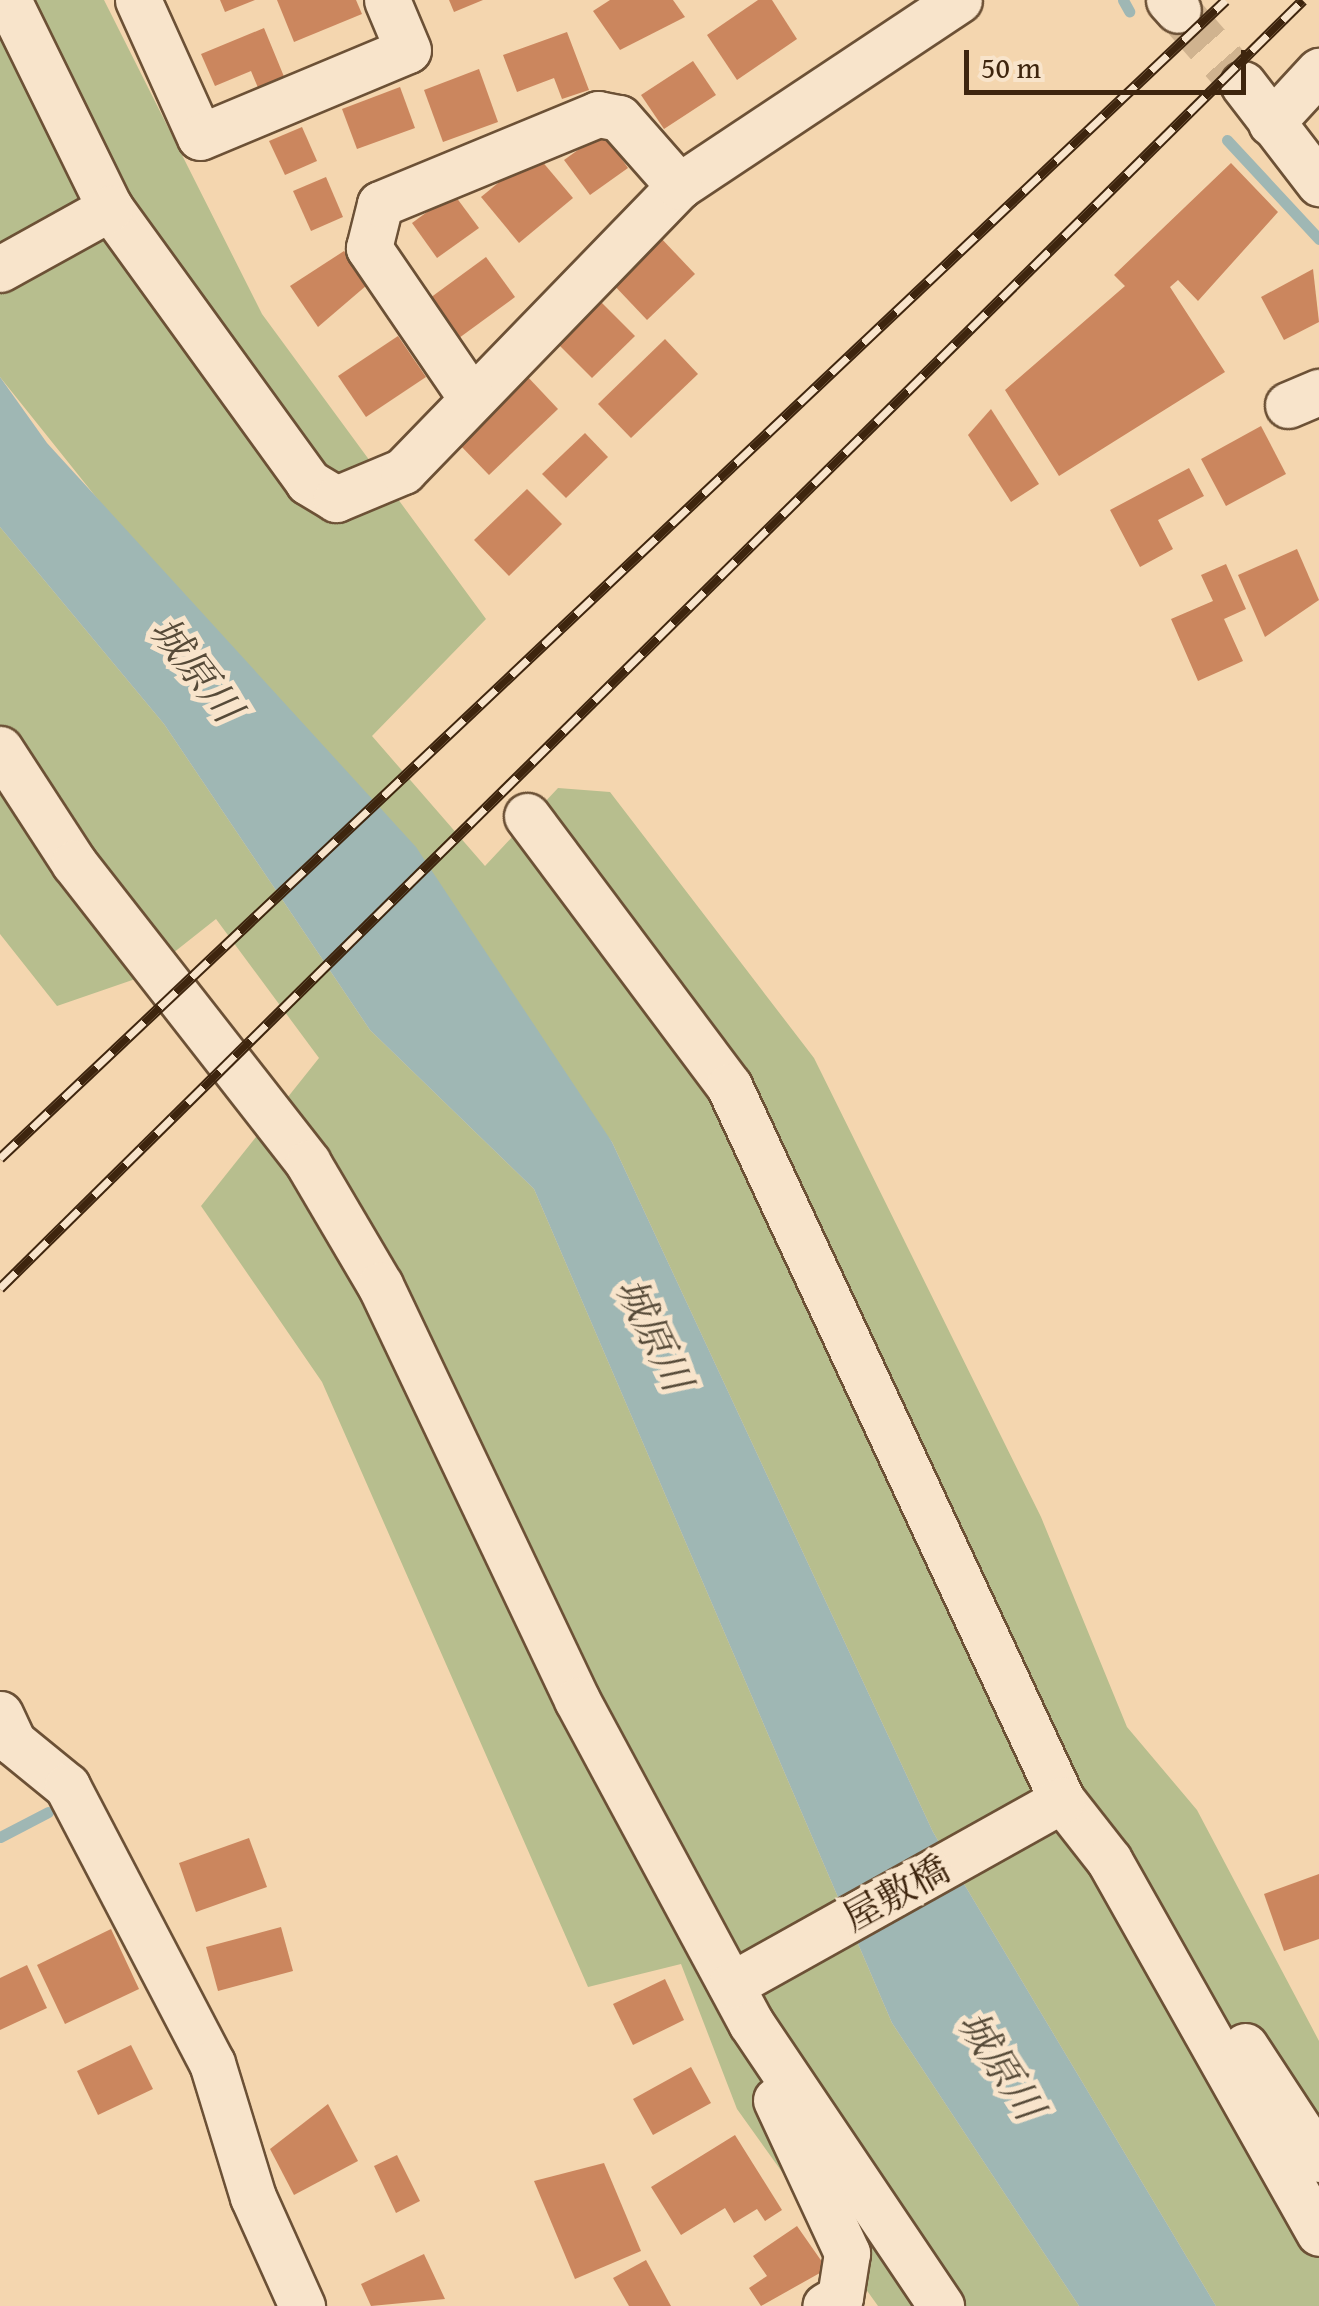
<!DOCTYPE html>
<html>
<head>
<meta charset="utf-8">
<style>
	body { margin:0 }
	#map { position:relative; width:1319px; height:2306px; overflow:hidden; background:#f4d6af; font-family:"Gentium Book Plus","Noto Serif JP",serif }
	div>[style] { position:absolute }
	.green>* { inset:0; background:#b7be8e }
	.water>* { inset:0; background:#9fb7b4 }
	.stream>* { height:11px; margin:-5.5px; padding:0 5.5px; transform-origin:5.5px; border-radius:5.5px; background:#9fb7b4 }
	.building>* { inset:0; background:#cb865e }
	.street-tunnel>* { height:45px; margin-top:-22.5px; transform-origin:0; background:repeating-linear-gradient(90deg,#d0b38f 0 45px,transparent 0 67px) }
	.roads { filter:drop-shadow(2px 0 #6c5136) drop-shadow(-2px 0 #6c5136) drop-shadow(0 2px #6c5136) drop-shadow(0 -2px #6c5136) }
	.street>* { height:45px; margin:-22.5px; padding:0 22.5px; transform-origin:22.5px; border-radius:22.5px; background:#f8e4cb }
	.rail>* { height:11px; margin-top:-5.5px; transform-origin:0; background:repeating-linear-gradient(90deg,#f8e4cb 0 22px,#3e250e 0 44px); box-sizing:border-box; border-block:2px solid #3e250e }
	span { translate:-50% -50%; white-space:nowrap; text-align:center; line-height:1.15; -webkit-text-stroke:10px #f8e4cb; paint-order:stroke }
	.street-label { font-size:38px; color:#3e250e }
	.water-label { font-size:40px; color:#564a38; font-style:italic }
	.scale { position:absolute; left:964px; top:50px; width:282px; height:45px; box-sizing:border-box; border:5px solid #3e250e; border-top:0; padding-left:12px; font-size:30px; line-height:35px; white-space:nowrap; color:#3e250e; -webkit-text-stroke:8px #f8e4cb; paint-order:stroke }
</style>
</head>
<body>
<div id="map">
	<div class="green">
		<i style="clip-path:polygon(0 0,104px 0,262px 314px,486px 619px,372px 736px,485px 866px,558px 788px,610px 792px,814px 1058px,1041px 1517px,1127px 1727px,1197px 1810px,1319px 2041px,1319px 2306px,1216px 2306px,933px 1832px,612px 1142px,0 377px)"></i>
		<i style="clip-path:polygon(0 527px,164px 724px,370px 1030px,534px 1189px,892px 2023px,1079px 2306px,878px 2306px,737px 2109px,681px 1964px,588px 1987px,322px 1382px,201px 1206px,319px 1058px,216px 919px,144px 976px,57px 1006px,0 934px)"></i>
	</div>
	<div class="water">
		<i style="clip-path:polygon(0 377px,47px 443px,416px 847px,612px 1142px,933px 1832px,1216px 2306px,1079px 2306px,892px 2023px,534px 1189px,370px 1030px,164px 724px,0 527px)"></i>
	</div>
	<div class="stream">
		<i style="left:1123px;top:0;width:13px;rotate:61deg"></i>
		<i style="left:1227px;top:140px;width:135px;rotate:47.1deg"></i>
		<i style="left:0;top:1837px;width:54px;rotate:-27.5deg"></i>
	</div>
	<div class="building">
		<i style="clip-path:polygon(220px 0,255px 0,225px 12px)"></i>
		<i style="clip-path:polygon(277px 0,356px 0,362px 14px,294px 42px)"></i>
		<i style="clip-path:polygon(449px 0,483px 0,454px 12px)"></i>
		<i style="clip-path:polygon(610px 0,673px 0,685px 17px,620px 50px,593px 11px)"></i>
		<i style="clip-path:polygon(758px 0,772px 0,797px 39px,737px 80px,707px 35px)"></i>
		<i style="clip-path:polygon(264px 28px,285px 79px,259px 90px,251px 71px,215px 86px,201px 54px)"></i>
		<i style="clip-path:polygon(567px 32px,589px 90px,562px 99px,554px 78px,517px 92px,503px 55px)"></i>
		<i style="clip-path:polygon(693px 61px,716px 95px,664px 129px,641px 95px)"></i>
		<i style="clip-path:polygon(479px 69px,498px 122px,443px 142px,424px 90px)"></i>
		<i style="clip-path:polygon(400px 87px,415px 128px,357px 149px,342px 109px)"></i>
		<i style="clip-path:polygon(302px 127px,317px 161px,285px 175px,269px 141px)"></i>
		<i style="clip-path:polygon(603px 132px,628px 168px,590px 195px,564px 160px)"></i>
		<i style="clip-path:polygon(535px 153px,573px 198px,519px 243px,481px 197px)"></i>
		<i style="clip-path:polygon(1231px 163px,1278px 212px,1198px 301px,1178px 280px,1170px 287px,1225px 372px,1059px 476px,1005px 390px,1125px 286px,1114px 275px)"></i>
		<i style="clip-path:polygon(326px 177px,343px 217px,311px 231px,293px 191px)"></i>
		<i style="clip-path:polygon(453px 193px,479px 228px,437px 258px,412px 223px)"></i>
		<i style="clip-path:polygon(659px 236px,695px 274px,647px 320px,611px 282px)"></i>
		<i style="clip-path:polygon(344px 251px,367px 285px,318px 327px,290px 286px)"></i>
		<i style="clip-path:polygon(486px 257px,515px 297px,459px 338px,430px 298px)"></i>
		<i style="clip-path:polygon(1313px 269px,1319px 322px,1284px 340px,1261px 297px)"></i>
		<i style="clip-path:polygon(598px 299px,635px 336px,592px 378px,555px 341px)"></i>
		<i style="clip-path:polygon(398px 336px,426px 377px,366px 417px,338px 376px)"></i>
		<i style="clip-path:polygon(665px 339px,698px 374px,631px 438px,598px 404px)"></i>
		<i style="clip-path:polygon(526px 375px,558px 409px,489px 475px,457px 442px)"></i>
		<i style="clip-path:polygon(991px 409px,1039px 484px,1011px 502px,968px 435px)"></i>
		<i style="clip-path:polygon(1261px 426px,1286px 474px,1226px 506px,1201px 459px)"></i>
		<i style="clip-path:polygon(585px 433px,608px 457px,566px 498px,542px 474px)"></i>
		<i style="clip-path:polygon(1189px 468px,1204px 496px,1158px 520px,1173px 549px,1140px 567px,1110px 510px)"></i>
		<i style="clip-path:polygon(527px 489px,562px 524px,509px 576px,474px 540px)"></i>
		<i style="clip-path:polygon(1297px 549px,1319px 600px,1265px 637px,1238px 575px)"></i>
		<i style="clip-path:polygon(1226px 564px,1246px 609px,1224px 619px,1243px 661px,1198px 681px,1171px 619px,1213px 601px,1201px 575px)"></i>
		<i style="clip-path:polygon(249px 1838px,267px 1887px,196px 1912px,179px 1863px)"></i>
		<i style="clip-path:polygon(1319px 1874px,1319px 1939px,1284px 1951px,1264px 1894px)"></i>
		<i style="clip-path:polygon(281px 1927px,293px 1971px,218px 1991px,206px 1947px)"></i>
		<i style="clip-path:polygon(111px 1929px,139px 1989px,65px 2024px,37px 1965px)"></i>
		<i style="clip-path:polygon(27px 1965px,47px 2008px,0 2030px,0 1978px)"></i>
		<i style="clip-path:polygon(665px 1979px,684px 2020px,633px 2045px,613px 2004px)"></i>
		<i style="clip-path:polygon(131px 2045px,153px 2089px,98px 2115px,77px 2071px)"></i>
		<i style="clip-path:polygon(691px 2067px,711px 2103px,653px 2135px,633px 2099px)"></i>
		<i style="clip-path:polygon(328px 2104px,358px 2161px,294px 2195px,270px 2149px)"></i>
		<i style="clip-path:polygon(735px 2135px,782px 2210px,765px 2221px,757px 2209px,734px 2223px,725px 2208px,681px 2235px,651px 2187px)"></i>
		<i style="clip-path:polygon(397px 2155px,420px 2201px,396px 2213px,374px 2166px)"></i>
		<i style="clip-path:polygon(604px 2163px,641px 2251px,575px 2279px,534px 2181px)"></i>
		<i style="clip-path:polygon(797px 2226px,827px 2269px,761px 2306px,749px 2288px,767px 2276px,753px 2256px)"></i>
		<i style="clip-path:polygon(424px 2254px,445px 2299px,371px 2306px,361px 2284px)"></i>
		<i style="clip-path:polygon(646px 2260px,671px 2306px,629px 2306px,613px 2278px)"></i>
	</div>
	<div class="street-tunnel">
		<i style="left:1178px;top:10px;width:98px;rotate:48.7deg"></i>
	</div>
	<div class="roads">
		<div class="street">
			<i style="left:8px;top:0;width:232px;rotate:63.9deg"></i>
			<i style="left:110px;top:208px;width:338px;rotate:54.1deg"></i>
			<i style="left:308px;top:482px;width:33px;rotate:31deg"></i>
			<i style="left:336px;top:499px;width:73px;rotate:-22.7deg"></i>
			<i style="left:403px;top:471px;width:397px;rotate:-45.9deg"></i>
			<i style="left:679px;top:186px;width:336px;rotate:-33.6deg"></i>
			<i style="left:138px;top:0;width:150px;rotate:65.7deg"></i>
			<i style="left:200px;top:137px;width:225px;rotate:-22.7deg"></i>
			<i style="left:408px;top:50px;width:54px;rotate:-112.8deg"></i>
			<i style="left:1169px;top:0;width:13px;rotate:48deg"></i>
			<i style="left:1243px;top:84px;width:125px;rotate:52.5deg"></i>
			<i style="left:1271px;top:123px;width:71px;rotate:-47.3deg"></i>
			<i style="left:0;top:269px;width:126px;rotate:-29deg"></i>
			<i style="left:472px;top:399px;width:183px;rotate:-124.3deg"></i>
			<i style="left:369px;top:248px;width:45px;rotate:-76deg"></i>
			<i style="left:380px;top:204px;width:236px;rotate:-22.4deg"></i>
			<i style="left:598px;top:114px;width:21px;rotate:11deg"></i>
			<i style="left:619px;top:118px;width:91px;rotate:48.6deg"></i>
			<i style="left:1288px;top:405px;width:34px;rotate:-23deg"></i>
			<i style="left:0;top:749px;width:136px;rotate:57deg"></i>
			<i style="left:74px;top:863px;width:380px;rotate:52deg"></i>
			<i style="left:308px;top:1163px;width:142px;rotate:59.5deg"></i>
			<i style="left:380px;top:1285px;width:459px;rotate:64.6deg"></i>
			<i style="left:577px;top:1700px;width:367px;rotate:61.7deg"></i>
			<i style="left:751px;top:2023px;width:341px;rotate:56.1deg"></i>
			<i style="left:527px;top:816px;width:337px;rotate:53.2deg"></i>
			<i style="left:729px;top:1086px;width:788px;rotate:65deg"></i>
			<i style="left:1062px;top:1800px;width:76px;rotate:51.9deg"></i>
			<i style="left:1109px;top:1860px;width:428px;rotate:60.6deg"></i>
			<i style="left:0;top:1714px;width:31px;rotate:65deg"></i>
			<i style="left:13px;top:1742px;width:70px;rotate:39.2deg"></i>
			<i style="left:67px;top:1786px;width:313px;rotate:62.4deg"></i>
			<i style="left:212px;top:2063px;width:140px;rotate:73deg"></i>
			<i style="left:253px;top:2197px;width:120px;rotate:65.8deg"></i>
			<i style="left:731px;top:1985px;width:379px;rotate:-29.2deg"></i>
			<i style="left:1245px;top:2046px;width:135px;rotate:56.8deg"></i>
			<i style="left:776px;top:2100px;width:169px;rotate:65.1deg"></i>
			<i style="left:847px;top:2253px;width:45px;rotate:99deg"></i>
			<i style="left:840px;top:2297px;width:17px;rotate:149deg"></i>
		</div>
	</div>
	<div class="rail">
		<i style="left:0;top:1158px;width:1686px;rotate:-43.37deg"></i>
		<i style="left:0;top:1288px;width:1832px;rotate:-44.67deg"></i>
	</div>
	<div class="street-label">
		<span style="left:896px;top:1893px;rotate:-29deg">屋敷橋</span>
	</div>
	<div class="water-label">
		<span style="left:196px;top:669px;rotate:52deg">城原川</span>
		<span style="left:654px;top:1334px;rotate:64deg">城原川</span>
		<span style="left:1001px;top:2065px;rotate:57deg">城原川</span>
	</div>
	<div class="scale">50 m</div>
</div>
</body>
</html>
